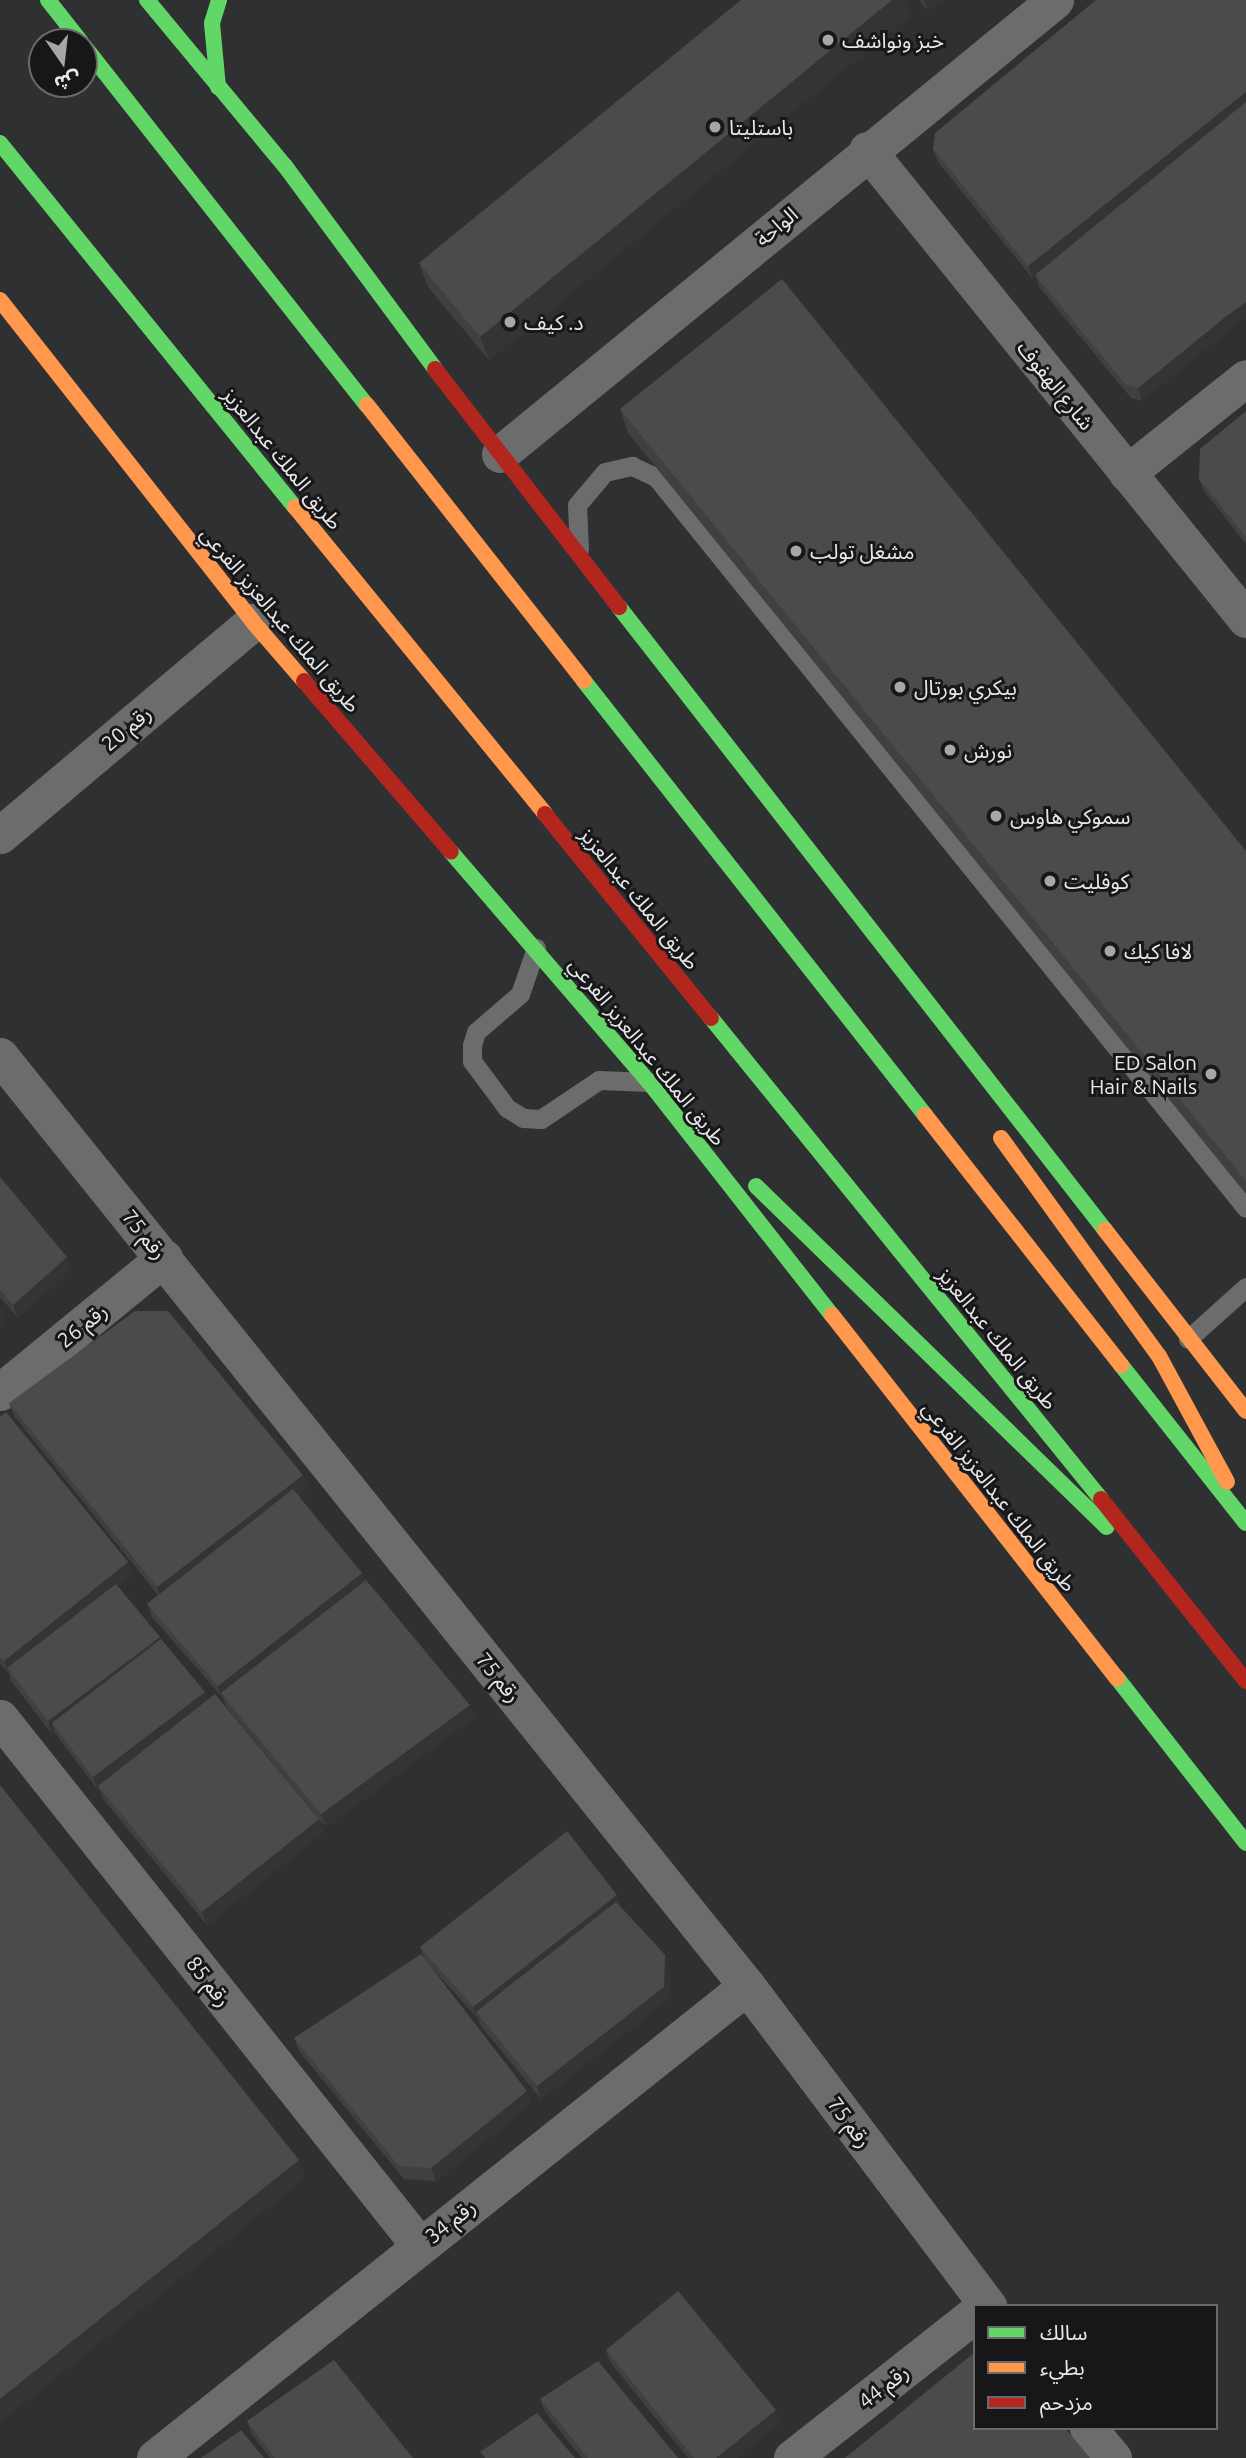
<!DOCTYPE html>
<html>
<head>
<meta charset="utf-8">
<style>
	body { margin:0 }
	#map { position:relative; width:1246px; height:2458px; overflow:hidden; background:#2f3032; font-family:Ubuntu,"Noto Sans Arabic",sans-serif }
	div>[style] { position:absolute }
	.lane>* { height:19px; margin:-9.5px; padding:0 9.5px; transform-origin:9.5px; border-radius:9.5px; background:#6c6c6d }
	.street>* { height:37px; margin:-18.5px; padding:0 18.5px; transform-origin:18.5px; border-radius:18.5px; background:#6c6c6d }
	.fast>* { height:16px; margin:-8px; padding:0 8px; transform-origin:8px; border-radius:8px; background:#63d668 }
	.slow>* { height:16px; margin:-8px; padding:0 8px; transform-origin:8px; border-radius:8px; background:#ff974d }
	.jam>* { height:16px; margin:-8px; padding:0 8px; transform-origin:8px; border-radius:8px; background:#b3261e }
	.wall>* { inset:0; background:#404042 }
	.shaded-wall>* { inset:0; background:#343436 }
	.building>* { inset:0; background:#4a4b4d }
	.dots>* { width:19px; height:19px; translate:-50% -50%; box-sizing:border-box; border:4px solid #171719; border-radius:50% }
	span { translate:-50% -50%; white-space:nowrap; text-align:center; line-height:1.15; -webkit-text-stroke:6px #171719; paint-order:stroke }
	.poi-label { font-size:21px; color:#e7e7ea }
	.left { translate:0 -50%; text-align:left }
	.right { translate:-100% -50%; text-align:right }
	.street-label { font-size:21px; color:#e7e7ea }
	.legend { position:absolute; left:973px; top:2304px; width:245px; height:126px; box-sizing:border-box; background:#171719; border:2px solid #6a6a6d; margin:0; padding:9px 12px; list-style:none; font-size:21px; color:#e7e7ea }
	.legend li { display:flex; align-items:center; gap:14px; height:35px }
	.legend b { width:35px; border:2px solid #6a6a6d }
	.north { position:absolute; left:28px; top:28px; width:70px; height:70px; box-sizing:border-box; background:#171719; border:2px solid #6a6a6d; border-radius:50%; rotate:166deg; font-size:19px; font-weight:700; line-height:28px; text-align:center; color:#e7e7ea }
	.north::after { content:''; display:block; margin:auto; width:24px; height:32px; background:#a7a7aa; clip-path:polygon(50% 0,100% 100%,50% 72%,0 100%) }
</style>
</head>
<body>
<div id="map">
	<div class="lane">
		<i style="left:579px;top:549px;width:44px;rotate:-92.6deg"></i>
		<i style="left:577px;top:505px;width:43px;rotate:-49.7deg"></i>
		<i style="left:605px;top:472px;width:28px;rotate:-13deg"></i>
		<i style="left:632px;top:466px;width:26px;rotate:25deg"></i>
		<i style="left:656px;top:477px;width:939px;rotate:51.09deg"></i>
		<i style="left:536px;top:948px;width:49px;rotate:109.2deg"></i>
		<i style="left:520px;top:994px;width:58px;rotate:139.2deg"></i>
		<i style="left:476px;top:1032px;width:14px;rotate:107deg"></i>
		<i style="left:472px;top:1045px;width:16px;rotate:90deg"></i>
		<i style="left:472px;top:1061px;width:59px;rotate:53.3deg"></i>
		<i style="left:507px;top:1108px;width:19px;rotate:32deg"></i>
		<i style="left:523px;top:1118px;width:18px;rotate:3deg"></i>
		<i style="left:541px;top:1119px;width:70px;rotate:-33.9deg"></i>
		<i style="left:599px;top:1080px;width:50px;rotate:2.3deg"></i>
		<i style="left:1188px;top:1339px;width:78px;rotate:-41.9deg"></i>
	</div>
	<div class="street">
		<i style="left:867px;top:150px;width:603px;rotate:51.06deg"></i>
		<i style="left:500px;top:454px;width:717px;rotate:-39.28deg"></i>
		<i style="left:1127px;top:473px;width:152px;rotate:-38.6deg"></i>
		<i style="left:0;top:835px;width:331px;rotate:-40.1deg"></i>
		<i style="left:0;top:1056px;width:1193px;rotate:51.23deg"></i>
		<i style="left:747px;top:1986px;width:401px;rotate:53deg"></i>
		<i style="left:0;top:1392px;width:212px;rotate:-39.3deg"></i>
		<i style="left:0;top:1718px;width:673px;rotate:51.51deg"></i>
		<i style="left:1088px;top:2428px;width:39px;rotate:50deg"></i>
		<i style="left:155px;top:2458px;width:757px;rotate:-38.57deg"></i>
		<i style="left:792px;top:2458px;width:233px;rotate:-38.2deg"></i>
	</div>
	<div class="fast">
		<i style="left:48px;top:0;width:53px;rotate:51.8deg"></i>
		<i style="left:147px;top:0;width:216px;rotate:50.3deg"></i>
		<i style="left:285px;top:166px;width:252px;rotate:53.5deg"></i>
		<i style="left:84px;top:46px;width:457px;rotate:51.8deg"></i>
		<i style="left:218px;top:87px;width:64px;rotate:-95.4deg"></i>
		<i style="left:212px;top:23px;width:24px;rotate:-73deg"></i>
		<i style="left:0;top:143px;width:469px;rotate:51deg"></i>
		<i style="left:619px;top:607px;width:790px;rotate:52.04deg"></i>
		<i style="left:584px;top:681px;width:552px;rotate:51.84deg"></i>
		<i style="left:451px;top:852px;width:303px;rotate:49.3deg"></i>
		<i style="left:649px;top:1082px;width:296px;rotate:51.9deg"></i>
		<i style="left:711px;top:1018px;width:619px;rotate:50.96deg"></i>
		<i style="left:756px;top:1186px;width:489px;rotate:44.2deg"></i>
		<i style="left:1121px;top:1365px;width:201px;rotate:51.7deg"></i>
		<i style="left:1117px;top:1678px;width:209px;rotate:52deg"></i>
	</div>
	<div class="slow">
		<i style="left:0;top:300px;width:410px;rotate:51.8deg"></i>
		<i style="left:253px;top:622px;width:78px;rotate:49.2deg"></i>
		<i style="left:367px;top:405px;width:351px;rotate:51.8deg"></i>
		<i style="left:295px;top:507px;width:396px;rotate:50.8deg"></i>
		<i style="left:925px;top:1115px;width:318px;rotate:51.9deg"></i>
		<i style="left:1001px;top:1138px;width:269px;rotate:54.1deg"></i>
		<i style="left:1159px;top:1356px;width:143px;rotate:61.6deg"></i>
		<i style="left:1105px;top:1230px;width:229px;rotate:52.1deg"></i>
		<i style="left:832px;top:1315px;width:462px;rotate:51.9deg"></i>
	</div>
	<div class="jam">
		<i style="left:435px;top:369px;width:301px;rotate:52.3deg"></i>
		<i style="left:304px;top:681px;width:225px;rotate:49.3deg"></i>
		<i style="left:545px;top:814px;width:263px;rotate:50.9deg"></i>
		<i style="left:1101px;top:1499px;width:233px;rotate:51.5deg"></i>
	</div>
	<div class="wall">
		<i style="clip-path:polygon(919px 0,941px 0,928px 11px)"></i>
		<i style="clip-path:polygon(911px 15px,489px 360px,428px 287px,419px 263px)"></i>
		<i style="clip-path:polygon(933px 149px,1229px 330px,1142px 401px,1131px 398px,1039px 287px,1036px 277px,1033px 279px,938px 162px)"></i>
		<i style="clip-path:polygon(620px 409px,1246px 851px,1246px 1194px,628px 433px)"></i>
		<i style="clip-path:polygon(1246px 411px,1246px 544px,1204px 491px,1199px 479px)"></i>
		<i style="clip-path:polygon(0 1177px,72px 1269px,18px 1318px,0 1297px)"></i>
		<i style="clip-path:polygon(9px 1403px,308px 1488px,298px 1495px,475px 1717px,326px 1827px,226px 1706px,223px 1698px,152px 1617px,147px 1604px,158px 1595px,14px 1416px)"></i>
		<i style="clip-path:polygon(0 1417px,128px 1562px,133px 1575px,118px 1587px,208px 1699px,319px 1819px,324px 1832px,207px 1925px,103px 1799px,99px 1789px,98px 1790px,57px 1736px,55px 1732px,52px 1734px,11px 1681px,9px 1674px,0 1664px)"></i>
		<i style="clip-path:polygon(622px 1908px,665px 1955px,670px 1968px,669px 1999px,541px 2099px,480px 2025px,478px 2019px,432px 1968px,531px 2104px,436px 2181px,404px 2179px,299px 2051px,294px 2038px,424px 1958px,420px 1947px)"></i>
		<i style="clip-path:polygon(606px 2350px,781px 2423px,736px 2458px,688px 2458px,610px 2362px)"></i>
		<i style="clip-path:polygon(540px 2399px,678px 2458px,582px 2458px,545px 2412px)"></i>
		<i style="clip-path:polygon(247px 2421px,413px 2458px,270px 2458px,252px 2434px)"></i>
	</div>
	<div class="shaded-wall">
		<i style="clip-path:polygon(892px 0,905px 0,911px 15px,489px 360px,480px 337px)"></i>
		<i style="clip-path:polygon(924px 0,941px 0,928px 11px)"></i>
		<i style="clip-path:polygon(1246px 92px,1246px 109px,1033px 279px,1028px 266px)"></i>
		<i style="clip-path:polygon(1246px 302px,1246px 318px,1229px 330px,1142px 401px,1138px 388px,1224px 318px)"></i>
		<i style="clip-path:polygon(67px 1257px,72px 1269px,18px 1318px,13px 1305px)"></i>
		<i style="clip-path:polygon(0 1312px,4px 1322px,0 1325px)"></i>
		<i style="clip-path:polygon(303px 1475px,308px 1488px,161px 1600px,157px 1587px)"></i>
		<i style="clip-path:polygon(128px 1562px,133px 1575px,10px 1673px,7px 1668px,8px 1674px,4px 1661px)"></i>
		<i style="clip-path:polygon(362px 1573px,367px 1586px,221px 1693px,222px 1699px,218px 1686px)"></i>
		<i style="clip-path:polygon(160px 1637px,165px 1650px,52px 1723px,55px 1732px,52px 1734px,48px 1721px)"></i>
		<i style="clip-path:polygon(205px 1692px,210px 1705px,98px 1786px,99px 1789px,98px 1790px,93px 1777px)"></i>
		<i style="clip-path:polygon(470px 1705px,475px 1717px,326px 1827px,321px 1814px)"></i>
		<i style="clip-path:polygon(319px 1819px,324px 1832px,207px 1925px,202px 1912px)"></i>
		<i style="clip-path:polygon(617px 1895px,622px 1908px,480px 2018px,476px 2012px,478px 2020px,473px 2007px)"></i>
		<i style="clip-path:polygon(665px 1955px,670px 1968px,669px 1999px,541px 2099px,537px 2086px)"></i>
		<i style="clip-path:polygon(527px 2091px,531px 2104px,436px 2181px,431px 2168px)"></i>
		<i style="clip-path:polygon(299px 2160px,306px 2178px,0 2423px,0 2399px)"></i>
		<i style="clip-path:polygon(776px 2410px,781px 2423px,736px 2458px,716px 2458px)"></i>
	</div>
	<div class="building">
		<i style="clip-path:polygon(741px 0,892px 0,480px 337px,419px 263px)"></i>
		<i style="clip-path:polygon(1096px 0,1246px 0,1246px 92px,1028px 266px,933px 149px,935px 133px)"></i>
		<i style="clip-path:polygon(1246px 102px,1246px 302px,1224px 318px,1138px 388px,1126px 385px,1035px 275px)"></i>
		<i style="clip-path:polygon(782px 279px,1246px 851px,1246px 1181px,620px 409px)"></i>
		<i style="clip-path:polygon(1246px 411px,1246px 537px,1199px 479px,1200px 449px)"></i>
		<i style="clip-path:polygon(0 1177px,67px 1257px,13px 1305px,0 1289px)"></i>
		<i style="clip-path:polygon(135px 1311px,168px 1311px,303px 1475px,157px 1587px,9px 1403px)"></i>
		<i style="clip-path:polygon(6px 1412px,128px 1562px,4px 1661px,0 1657px,0 1417px)"></i>
		<i style="clip-path:polygon(293px 1489px,362px 1573px,218px 1686px,147px 1604px)"></i>
		<i style="clip-path:polygon(366px 1580px,470px 1705px,321px 1814px,221px 1693px)"></i>
		<i style="clip-path:polygon(116px 1584px,160px 1637px,48px 1721px,7px 1668px)"></i>
		<i style="clip-path:polygon(161px 1639px,205px 1692px,93px 1777px,52px 1723px)"></i>
		<i style="clip-path:polygon(215px 1694px,319px 1819px,202px 1912px,98px 1786px)"></i>
		<i style="clip-path:polygon(0 1785px,299px 2160px,0 2399px)"></i>
		<i style="clip-path:polygon(567px 1831px,617px 1895px,473px 2007px,420px 1947px)"></i>
		<i style="clip-path:polygon(616px 1902px,665px 1955px,664px 1987px,537px 2086px,476px 2012px)"></i>
		<i style="clip-path:polygon(421px 1954px,527px 2091px,431px 2168px,399px 2166px,294px 2038px)"></i>
		<i style="clip-path:polygon(678px 2291px,776px 2410px,716px 2458px,694px 2458px,606px 2350px)"></i>
		<i style="clip-path:polygon(975px 2352px,975px 2428px,1065px 2428px,1090px 2458px,845px 2458px)"></i>
		<i style="clip-path:polygon(334px 2360px,413px 2458px,275px 2458px,247px 2421px)"></i>
		<i style="clip-path:polygon(598px 2361px,678px 2458px,588px 2458px,540px 2399px)"></i>
		<i style="clip-path:polygon(537px 2413px,575px 2458px,485px 2458px,480px 2452px)"></i>
		<i style="clip-path:polygon(241px 2430px,264px 2458px,201px 2458px)"></i>
	</div>
	<div class="dots">
		<i style="left:828px;top:40px;background:#a7a7aa"></i>
		<i style="left:715px;top:127px;background:#a7a7aa"></i>
		<i style="left:510px;top:322px;background:#a7a7aa"></i>
		<i style="left:796px;top:551px;background:#a7a7aa"></i>
		<i style="left:900px;top:687px;background:#a7a7aa"></i>
		<i style="left:950px;top:750px;background:#a7a7aa"></i>
		<i style="left:996px;top:816px;background:#a7a7aa"></i>
		<i style="left:1050px;top:881px;background:#a7a7aa"></i>
		<i style="left:1110px;top:951px;background:#a7a7aa"></i>
		<i style="left:1211px;top:1074px;background:#a7a7aa"></i>
	</div>
	<div class="poi-label">
		<span class="left" style="left:842px;top:40px">خبز ونواشف</span>
		<span class="left" style="left:729px;top:127px">باستليتا</span>
		<span class="left" style="left:524px;top:322px">د. كيف</span>
		<span class="left" style="left:810px;top:551px">مشغل تولب</span>
		<span class="left" style="left:914px;top:687px">بيكري بورتال</span>
		<span class="left" style="left:964px;top:750px">نورش</span>
		<span class="left" style="left:1010px;top:816px">سموكي هاوس</span>
		<span class="left" style="left:1064px;top:881px">كوفليت</span>
		<span class="left" style="left:1124px;top:951px">لافا كيك</span>
		<span class="right" style="left:1197px;top:1074px">ED Salon<br>Hair &amp; Nails</span>
	</div>
	<div class="street-label">
		<span style="left:776px;top:226px;rotate:-40deg">الواحة</span>
		<span style="left:1056px;top:385px;rotate:51deg">شارع الهفوف</span>
		<span style="left:283px;top:458px;rotate:51deg">طريق الملك عبدالعزيز</span>
		<span style="left:281px;top:619px;rotate:50deg">طريق الملك عبدالعزيز الفرعي</span>
		<span style="left:126px;top:728px;rotate:-40deg">رقم 20</span>
		<span style="left:640px;top:898px;rotate:51deg">طريق الملك عبدالعزيز</span>
		<span style="left:648px;top:1051px;rotate:51deg">طريق الملك عبدالعزيز الفرعي</span>
		<span style="left:145px;top:1234px;rotate:51deg">رقم 75</span>
		<span style="left:82px;top:1325px;rotate:-39deg">رقم 26</span>
		<span style="left:998px;top:1338px;rotate:51deg">طريق الملك عبدالعزيز</span>
		<span style="left:1000px;top:1496px;rotate:52deg">طريق الملك عبدالعزيز الفرعي</span>
		<span style="left:499px;top:1677px;rotate:51deg">رقم 75</span>
		<span style="left:209px;top:1981px;rotate:52deg">رقم 85</span>
		<span style="left:850px;top:2122px;rotate:53deg">رقم 75</span>
		<span style="left:450px;top:2221px;rotate:-38deg">رقم 34</span>
		<span style="left:883px;top:2386px;rotate:-38deg">رقم 44</span>
	</div>
	<ul class="legend">
	<li><b style="height:9px;background:#63d668"></b>سالك</li>
	<li><b style="height:9px;background:#ff974d"></b>بطيء</li>
	<li><b style="height:9px;background:#b3261e"></b>مزدحم</li>
	</ul>
	<div class="north">ش</div>
</div>
</body>
</html>
